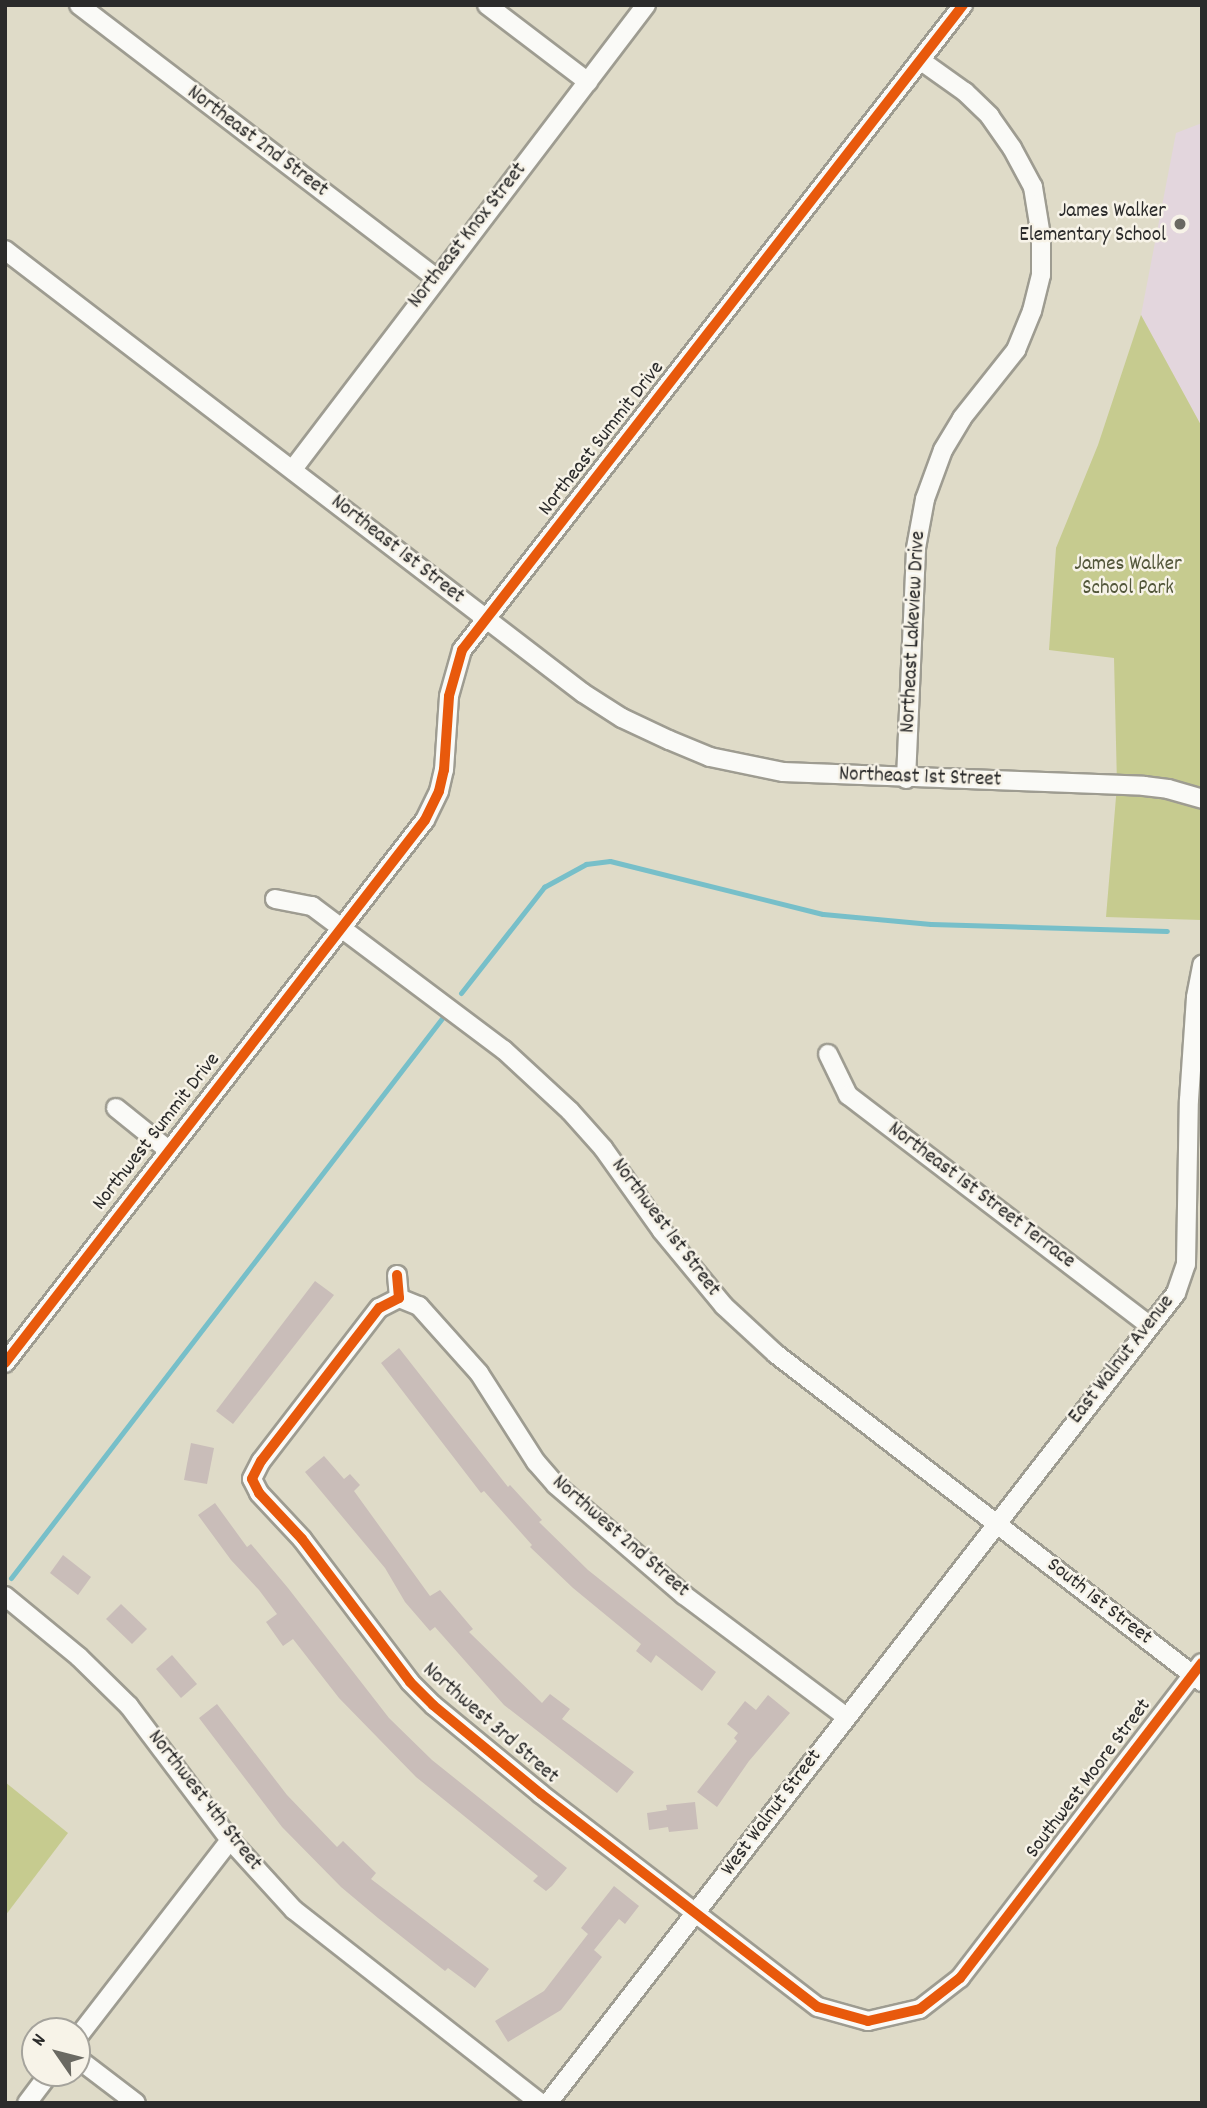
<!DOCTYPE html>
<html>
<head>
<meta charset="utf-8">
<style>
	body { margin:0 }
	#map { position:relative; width:1207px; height:2108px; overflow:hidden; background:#dfdbc8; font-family:Dekko,sans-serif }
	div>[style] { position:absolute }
	.built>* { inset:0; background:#e3d6dd }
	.green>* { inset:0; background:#c6cb8f }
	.stream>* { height:5px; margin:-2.5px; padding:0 2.5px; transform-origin:2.5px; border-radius:2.5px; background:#77bfc9 }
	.building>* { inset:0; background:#c9bdb9 }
	.roads { filter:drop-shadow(2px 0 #9e9c91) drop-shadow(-2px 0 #9e9c91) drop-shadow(0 2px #9e9c91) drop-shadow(0 -2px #9e9c91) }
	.minor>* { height:18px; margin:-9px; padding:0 9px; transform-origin:9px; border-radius:9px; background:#fafaf7 }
	.cycleway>* { height:10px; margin:-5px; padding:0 5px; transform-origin:5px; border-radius:5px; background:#e8590c }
	.dots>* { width:19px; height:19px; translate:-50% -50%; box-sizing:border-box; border:4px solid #f7f3e8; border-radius:50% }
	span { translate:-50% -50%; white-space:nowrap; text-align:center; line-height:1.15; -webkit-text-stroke:5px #f7f3e8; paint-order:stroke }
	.street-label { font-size:21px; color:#2b2b2b }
	.poi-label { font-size:21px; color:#2b2b2b }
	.right { translate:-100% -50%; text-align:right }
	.park-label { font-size:21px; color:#53573b }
	.frame { position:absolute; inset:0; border:7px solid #2b2b2b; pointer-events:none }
	.north { position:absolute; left:21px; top:2017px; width:70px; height:70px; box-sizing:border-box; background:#f7f3e8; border:2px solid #a5a39c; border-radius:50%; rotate:305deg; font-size:19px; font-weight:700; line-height:28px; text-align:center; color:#2b2b2b }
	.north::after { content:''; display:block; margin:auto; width:24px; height:32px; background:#6a6962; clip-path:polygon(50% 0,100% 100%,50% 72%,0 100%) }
</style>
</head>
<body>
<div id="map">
	<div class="built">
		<i style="clip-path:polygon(1202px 123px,1202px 427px,1141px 315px,1176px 133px)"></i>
	</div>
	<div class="green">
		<i style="clip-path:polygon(1141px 315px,1202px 427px,1201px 920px,1106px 917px,1117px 785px,1114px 658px,1049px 650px,1056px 548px,1098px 445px)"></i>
		<i style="clip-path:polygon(5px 1782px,68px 1833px,5px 1916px)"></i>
	</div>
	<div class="stream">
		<i style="left:461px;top:993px;width:135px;rotate:-51.9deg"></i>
		<i style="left:544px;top:887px;width:48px;rotate:-28.7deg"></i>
		<i style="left:586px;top:864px;width:24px;rotate:-7deg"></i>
		<i style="left:610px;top:861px;width:219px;rotate:14deg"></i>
		<i style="left:823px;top:914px;width:108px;rotate:5.3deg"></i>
		<i style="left:931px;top:924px;width:236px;rotate:1.7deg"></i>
		<i style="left:11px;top:1578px;width:708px;rotate:-52.4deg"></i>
	</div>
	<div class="building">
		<i style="clip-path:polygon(315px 1281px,334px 1295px,233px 1424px,216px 1411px)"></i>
		<i style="clip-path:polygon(399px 1348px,508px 1487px,510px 1485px,542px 1520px,539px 1522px,588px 1570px,716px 1672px,702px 1691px,656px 1655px,651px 1663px,636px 1651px,641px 1644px,573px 1588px,530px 1547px,532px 1545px,484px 1491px,481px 1493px,381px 1363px)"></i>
		<i style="clip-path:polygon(191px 1443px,214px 1448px,207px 1484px,184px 1480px)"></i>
		<i style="clip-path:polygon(324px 1456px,344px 1479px,350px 1474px,360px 1485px,354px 1491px,430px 1596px,440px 1590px,473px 1629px,469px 1632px,542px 1703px,550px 1694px,570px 1709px,562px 1719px,634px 1772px,617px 1793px,504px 1705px,435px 1627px,430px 1631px,405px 1602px,385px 1568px,305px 1472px)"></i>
		<i style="clip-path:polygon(215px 1503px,247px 1547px,251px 1544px,288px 1588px,389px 1718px,432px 1760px,567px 1868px,552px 1886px,546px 1891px,533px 1881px,538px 1876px,416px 1777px,339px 1698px,293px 1639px,283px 1646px,266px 1622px,277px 1614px,259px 1590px,231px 1560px,198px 1515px)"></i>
		<i style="clip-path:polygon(63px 1555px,91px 1577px,78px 1595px,50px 1573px)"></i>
		<i style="clip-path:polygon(121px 1604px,147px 1629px,132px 1644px,106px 1619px)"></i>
		<i style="clip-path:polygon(172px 1655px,197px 1684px,181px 1698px,156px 1669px)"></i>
		<i style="clip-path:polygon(768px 1695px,790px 1713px,749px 1761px,717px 1807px,697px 1792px,737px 1741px,734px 1738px,738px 1733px,727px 1724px,745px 1701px,756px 1710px)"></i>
		<i style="clip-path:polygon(217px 1704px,287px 1795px,337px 1847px,343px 1841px,376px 1873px,371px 1879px,489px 1969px,475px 1988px,448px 1968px,445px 1971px,378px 1918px,341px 1887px,282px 1827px,199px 1718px)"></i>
		<i style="clip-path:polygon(695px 1802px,698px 1829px,669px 1832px,668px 1827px,649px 1830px,647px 1813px,667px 1810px,666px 1805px)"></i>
		<i style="clip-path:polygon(614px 1886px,639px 1906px,625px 1924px,619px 1919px,594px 1950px,602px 1957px,561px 2010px,508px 2042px,495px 2021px,544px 1991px,588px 1934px,581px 1928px)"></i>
	</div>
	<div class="roads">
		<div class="minor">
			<i style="left:79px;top:5px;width:449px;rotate:37.4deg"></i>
			<i style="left:487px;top:5px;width:127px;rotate:37.3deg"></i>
			<i style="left:5px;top:250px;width:728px;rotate:37.47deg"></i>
			<i style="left:583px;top:693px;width:46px;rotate:32.7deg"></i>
			<i style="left:622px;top:718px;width:52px;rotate:25.1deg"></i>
			<i style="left:669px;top:740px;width:44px;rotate:22.5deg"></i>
			<i style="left:710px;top:757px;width:75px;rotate:11.6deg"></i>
			<i style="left:783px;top:772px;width:361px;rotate:2.2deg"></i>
			<i style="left:1144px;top:786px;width:24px;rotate:7deg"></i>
			<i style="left:1168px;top:789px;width:35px;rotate:16deg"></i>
			<i style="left:293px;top:469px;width:583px;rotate:-52.74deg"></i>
			<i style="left:906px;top:779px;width:231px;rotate:-87.5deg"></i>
			<i style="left:916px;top:548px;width:50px;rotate:-79.6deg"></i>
			<i style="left:925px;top:499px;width:52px;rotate:-69.8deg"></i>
			<i style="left:943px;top:450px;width:37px;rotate:-59deg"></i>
			<i style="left:962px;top:418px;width:87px;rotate:-51.5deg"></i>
			<i style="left:1016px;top:350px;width:42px;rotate:-67.7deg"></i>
			<i style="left:1032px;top:311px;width:37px;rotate:-76deg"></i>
			<i style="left:1041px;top:275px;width:39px;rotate:-90deg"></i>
			<i style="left:1041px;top:236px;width:50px;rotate:-99.3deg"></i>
			<i style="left:1033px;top:187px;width:44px;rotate:-118.3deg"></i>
			<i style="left:1012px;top:148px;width:39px;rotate:-125deg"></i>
			<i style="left:990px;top:116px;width:35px;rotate:-136deg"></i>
			<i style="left:965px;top:92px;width:55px;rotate:-144.6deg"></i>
			<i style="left:275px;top:899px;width:38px;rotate:11deg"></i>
			<i style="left:312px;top:906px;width:240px;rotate:36.9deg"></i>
			<i style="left:504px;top:1050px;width:90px;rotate:42.7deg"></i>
			<i style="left:570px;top:1111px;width:50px;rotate:48.3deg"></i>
			<i style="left:603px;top:1148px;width:102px;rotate:54.6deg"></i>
			<i style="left:662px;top:1231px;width:97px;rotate:50.4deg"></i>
			<i style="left:724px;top:1306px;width:71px;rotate:42.7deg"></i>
			<i style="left:776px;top:1354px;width:538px;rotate:37.59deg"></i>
			<i style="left:828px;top:1054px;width:46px;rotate:64deg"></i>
			<i style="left:848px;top:1095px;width:379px;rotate:37.4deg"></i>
			<i style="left:116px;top:1108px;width:65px;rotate:38.8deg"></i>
			<i style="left:397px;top:1275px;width:23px;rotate:85deg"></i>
			<i style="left:399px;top:1298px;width:22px;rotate:153deg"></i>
			<i style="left:379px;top:1308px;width:193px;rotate:127.6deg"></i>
			<i style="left:261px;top:1461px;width:20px;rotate:117deg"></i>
			<i style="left:252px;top:1479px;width:16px;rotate:63deg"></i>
			<i style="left:259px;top:1493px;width:63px;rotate:46.9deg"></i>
			<i style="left:302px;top:1539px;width:179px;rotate:52.9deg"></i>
			<i style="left:410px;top:1682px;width:33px;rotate:45deg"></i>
			<i style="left:433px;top:1705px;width:140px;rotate:39.5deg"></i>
			<i style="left:541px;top:1794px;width:349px;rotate:37.6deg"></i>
			<i style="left:818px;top:2007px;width:52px;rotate:15.6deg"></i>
			<i style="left:868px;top:2021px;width:53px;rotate:-13deg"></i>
			<i style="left:920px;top:2009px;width:51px;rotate:-37.8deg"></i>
			<i style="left:960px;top:1978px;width:397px;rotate:-52.5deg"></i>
			<i style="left:399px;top:1298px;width:22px;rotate:22deg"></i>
			<i style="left:419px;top:1306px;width:90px;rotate:48.2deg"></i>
			<i style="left:479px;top:1373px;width:106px;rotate:57.4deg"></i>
			<i style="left:536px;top:1462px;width:30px;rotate:49deg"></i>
			<i style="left:556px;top:1485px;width:169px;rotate:40.7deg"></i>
			<i style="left:684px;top:1595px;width:201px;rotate:36.9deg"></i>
			<i style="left:5px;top:1363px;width:686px;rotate:-52.28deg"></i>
			<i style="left:425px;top:820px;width:32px;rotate:-64deg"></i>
			<i style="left:439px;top:791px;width:22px;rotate:-77deg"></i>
			<i style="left:444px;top:770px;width:74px;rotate:-86.1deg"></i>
			<i style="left:449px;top:696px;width:48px;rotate:-74.2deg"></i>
			<i style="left:462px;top:650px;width:817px;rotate:-52.16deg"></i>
			<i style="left:5px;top:1596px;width:96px;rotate:39.5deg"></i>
			<i style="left:79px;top:1657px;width:70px;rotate:44.4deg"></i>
			<i style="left:129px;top:1706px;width:168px;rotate:53deg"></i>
			<i style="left:230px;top:1840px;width:95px;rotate:47.6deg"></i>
			<i style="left:294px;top:1910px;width:313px;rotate:38.1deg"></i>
			<i style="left:77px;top:2038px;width:250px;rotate:-52.3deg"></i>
			<i style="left:77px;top:2058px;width:74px;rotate:37.3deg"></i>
			<i style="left:27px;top:2103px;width:38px;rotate:-53deg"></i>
			<i style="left:548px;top:2103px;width:1025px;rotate:-52.21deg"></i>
			<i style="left:1176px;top:1293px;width:31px;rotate:-71deg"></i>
			<i style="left:1186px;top:1264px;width:164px;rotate:-89deg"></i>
			<i style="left:1189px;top:1100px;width:103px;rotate:-86.1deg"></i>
			<i style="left:1196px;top:997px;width:33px;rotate:-79deg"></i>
		</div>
	</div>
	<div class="cycleway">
		<i style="left:397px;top:1275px;width:23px;rotate:85deg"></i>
		<i style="left:399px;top:1298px;width:22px;rotate:153deg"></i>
		<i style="left:379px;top:1308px;width:193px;rotate:127.6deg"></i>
		<i style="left:261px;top:1461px;width:20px;rotate:117deg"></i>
		<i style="left:252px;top:1479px;width:16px;rotate:63deg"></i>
		<i style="left:259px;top:1493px;width:63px;rotate:46.9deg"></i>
		<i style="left:302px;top:1539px;width:179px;rotate:52.9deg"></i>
		<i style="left:410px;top:1682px;width:33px;rotate:45deg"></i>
		<i style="left:433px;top:1705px;width:140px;rotate:39.5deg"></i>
		<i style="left:541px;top:1794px;width:349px;rotate:37.6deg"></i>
		<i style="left:818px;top:2007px;width:52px;rotate:15.6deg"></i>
		<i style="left:868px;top:2021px;width:53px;rotate:-13deg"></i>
		<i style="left:920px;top:2009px;width:51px;rotate:-37.8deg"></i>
		<i style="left:960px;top:1978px;width:397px;rotate:-52.5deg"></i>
		<i style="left:5px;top:1363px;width:686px;rotate:-52.28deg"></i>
		<i style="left:425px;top:820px;width:32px;rotate:-64deg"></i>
		<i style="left:439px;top:791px;width:22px;rotate:-77deg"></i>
		<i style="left:444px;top:770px;width:74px;rotate:-86.1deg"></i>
		<i style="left:449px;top:696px;width:48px;rotate:-74.2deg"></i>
		<i style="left:462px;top:650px;width:817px;rotate:-52.16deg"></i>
	</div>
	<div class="dots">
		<i style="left:1180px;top:224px;background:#6a6962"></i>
	</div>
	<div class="street-label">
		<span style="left:257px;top:142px;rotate:37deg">Northeast 2nd Street</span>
		<span style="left:468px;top:236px;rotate:-52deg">Northeast Knox Street</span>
		<span style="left:602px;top:439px;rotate:-52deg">Northeast Summit Drive</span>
		<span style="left:397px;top:550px;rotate:38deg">Northeast 1st Street</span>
		<span style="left:914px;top:632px;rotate:-87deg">Northeast Lakeview Drive</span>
		<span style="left:920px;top:778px;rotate:2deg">Northeast 1st Street</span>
		<span style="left:157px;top:1132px;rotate:-52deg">Northwest Summit Drive</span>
		<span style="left:981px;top:1196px;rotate:37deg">Northeast 1st Street Terrace</span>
		<span style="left:665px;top:1228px;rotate:53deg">Northwest 1st Street</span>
		<span style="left:1122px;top:1360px;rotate:-52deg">East Walnut Avenue</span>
		<span style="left:620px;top:1537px;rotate:41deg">Northwest 2nd Street</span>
		<span style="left:1099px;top:1602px;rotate:38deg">South 1st Street</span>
		<span style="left:490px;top:1724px;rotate:41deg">Northwest 3rd Street</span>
		<span style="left:1089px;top:1779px;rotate:-53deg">Southwest Moore Street</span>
		<span style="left:204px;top:1801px;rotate:52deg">Northwest 4th Street</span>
		<span style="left:772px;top:1813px;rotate:-53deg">West Walnut Street</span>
	</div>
	<div class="poi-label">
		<span class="right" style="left:1166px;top:224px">James Walker<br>Elementary School</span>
	</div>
	<div class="park-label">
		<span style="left:1128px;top:577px">James Walker<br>School Park</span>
	</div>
	<div class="frame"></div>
	<div class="north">N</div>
</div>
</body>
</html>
